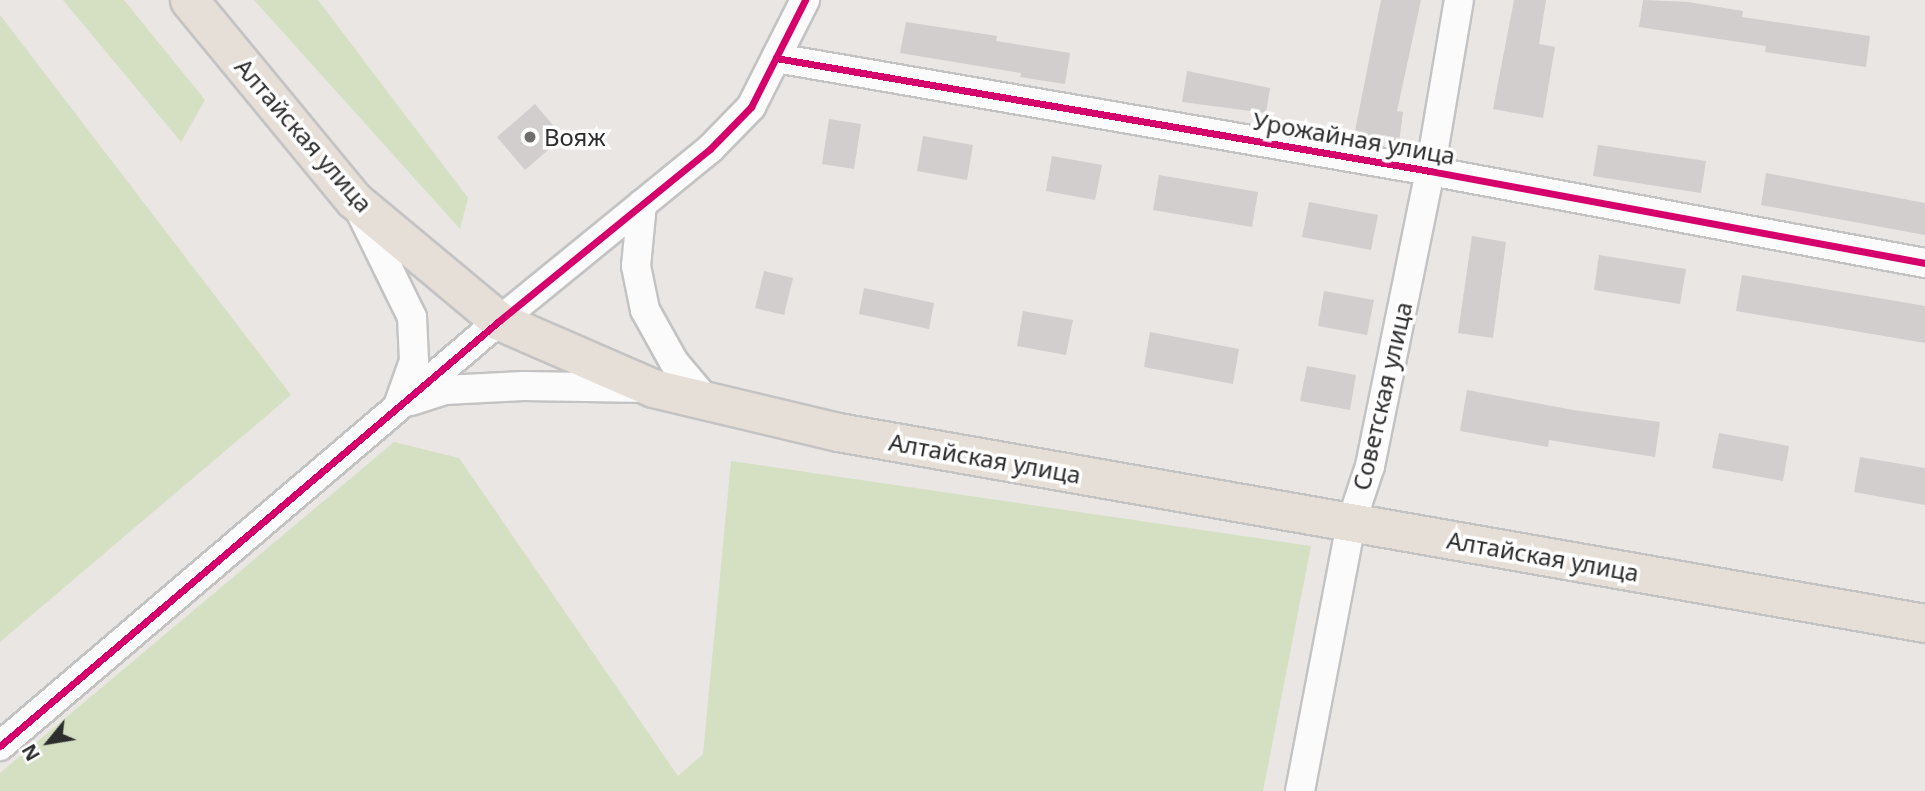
<!DOCTYPE html>
<html>
<head>
<meta charset="utf-8">
<style>
	body { margin:0 }
	#map { position:relative; width:1925px; height:791px; overflow:hidden; background:#e9e6e4; font-family:"Noto Sans",sans-serif }
	div>[style] { position:absolute }
	.green>* { inset:0; background:#d4e0c1 }
	.building>* { inset:0; background:#d1cecd }
	.roads { filter:drop-shadow(2px 0 #c4c3c4) drop-shadow(-2px 0 #c4c3c4) drop-shadow(0 2px #c4c3c4) drop-shadow(0 -2px #c4c3c4) }
	.minor>* { height:28px; margin:-14px; padding:0 14px; transform-origin:14px; border-radius:14px; background:#fcfbfb }
	.major>* { height:37px; margin:-18.5px; padding:0 18.5px; transform-origin:18.5px; border-radius:18.5px; background:#e6dfd7 }
	.cycleway>* { height:7px; margin:-3.5px; padding:0 3.5px; transform-origin:3.5px; border-radius:3.5px; background:#d6006c }
	.dots>* { width:19px; height:19px; translate:-50% -50%; box-sizing:border-box; border:4px solid #fff; border-radius:50% }
	span { translate:-50% -50%; white-space:nowrap; text-align:center; line-height:1.15; -webkit-text-stroke:7px #fff; paint-order:stroke }
	.street-label { font-size:24px; color:#2d2d2d }
	.poi-label { font-size:24px; color:#2d2d2d }
	.left { translate:0 -50%; text-align:left }
	.north { position:absolute; left:14px; top:707px; width:70px; height:70px; -webkit-text-stroke:5px #fff; paint-order:stroke; rotate:240deg; font-size:19px; font-weight:700; line-height:28px; text-align:center; color:#2d2d2d }
	.north::after { content:''; display:block; margin:auto; width:24px; height:32px; background:#2d2d2d; clip-path:polygon(50% 0,100% 100%,50% 72%,0 100%) }
</style>
</head>
<body>
<div id="map">
	<div class="green">
		<i style="clip-path:polygon(63px 0,124px 0,205px 100px,181px 142px)"></i>
		<i style="clip-path:polygon(254px 0,318px 0,468px 198px,460px 229px)"></i>
		<i style="clip-path:polygon(0 15px,291px 395px,0 642px)"></i>
		<i style="clip-path:polygon(394px 442px,459px 458px,678px 776px,703px 754px,731px 461px,1311px 546px,1263px 791px,0 791px,0 773px)"></i>
	</div>
	<div class="building">
		<i style="clip-path:polygon(1381px 0,1421px 0,1397px 111px,1403px 112px,1399px 143px,1354px 136px)"></i>
		<i style="clip-path:polygon(1514px 0,1546px 0,1539px 44px,1555px 47px,1543px 118px,1493px 109px)"></i>
		<i style="clip-path:polygon(1643px 0,1688px 2px,1743px 11px,1742px 17px,1870px 36px,1866px 67px,1765px 52px,1766px 46px,1639px 27px)"></i>
		<i style="clip-path:polygon(906px 22px,997px 36px,996px 41px,1070px 53px,1065px 84px,1020px 77px,1021px 73px,900px 53px)"></i>
		<i style="clip-path:polygon(1187px 71px,1270px 88px,1266px 113px,1182px 102px)"></i>
		<i style="clip-path:polygon(535px 104px,563px 137px,525px 170px,497px 137px)"></i>
		<i style="clip-path:polygon(829px 119px,861px 124px,854px 169px,822px 164px)"></i>
		<i style="clip-path:polygon(923px 136px,973px 145px,967px 180px,917px 171px)"></i>
		<i style="clip-path:polygon(1598px 145px,1706px 161px,1701px 193px,1593px 176px)"></i>
		<i style="clip-path:polygon(1052px 156px,1102px 165px,1095px 200px,1046px 191px)"></i>
		<i style="clip-path:polygon(1766px 173px,1925px 203px,1925px 235px,1761px 205px)"></i>
		<i style="clip-path:polygon(1159px 175px,1258px 192px,1252px 227px,1153px 210px)"></i>
		<i style="clip-path:polygon(1309px 202px,1378px 215px,1371px 250px,1302px 237px)"></i>
		<i style="clip-path:polygon(1472px 236px,1506px 242px,1493px 338px,1458px 333px)"></i>
		<i style="clip-path:polygon(1599px 255px,1686px 269px,1680px 304px,1594px 290px)"></i>
		<i style="clip-path:polygon(764px 271px,793px 278px,784px 315px,755px 308px)"></i>
		<i style="clip-path:polygon(1742px 275px,1925px 306px,1925px 343px,1736px 311px)"></i>
		<i style="clip-path:polygon(864px 288px,934px 303px,929px 329px,859px 314px)"></i>
		<i style="clip-path:polygon(1324px 291px,1374px 300px,1367px 335px,1318px 326px)"></i>
		<i style="clip-path:polygon(1023px 311px,1073px 320px,1066px 355px,1017px 346px)"></i>
		<i style="clip-path:polygon(1150px 332px,1239px 349px,1233px 384px,1144px 367px)"></i>
		<i style="clip-path:polygon(1307px 366px,1356px 375px,1350px 410px,1300px 401px)"></i>
		<i style="clip-path:polygon(1467px 390px,1573px 410px,1660px 422px,1655px 457px,1549px 440px,1548px 447px,1460px 431px)"></i>
		<i style="clip-path:polygon(1719px 433px,1789px 446px,1783px 481px,1712px 468px)"></i>
		<i style="clip-path:polygon(1860px 457px,1925px 468px,1925px 505px,1854px 492px)"></i>
	</div>
	<div class="roads">
		<div class="minor">
			<i style="left:776px;top:58px;width:664px;rotate:9.8deg"></i>
			<i style="left:1430px;top:171px;width:503px;rotate:10.53deg"></i>
			<i style="left:642px;top:204px;width:62px;rotate:95.5deg"></i>
			<i style="left:636px;top:266px;width:45px;rotate:78.4deg"></i>
			<i style="left:645px;top:310px;width:60px;rotate:60.9deg"></i>
			<i style="left:674px;top:362px;width:51px;rotate:49.8deg"></i>
			<i style="left:361px;top:213px;width:116px;rotate:63.9deg"></i>
			<i style="left:412px;top:317px;width:44px;rotate:87.4deg"></i>
			<i style="left:414px;top:361px;width:48px;rotate:109.6deg"></i>
			<i style="left:411px;top:401px;width:36px;rotate:-18deg"></i>
			<i style="left:445px;top:390px;width:78px;rotate:-2.9deg"></i>
			<i style="left:523px;top:386px;width:125px;rotate:0.9deg"></i>
			<i style="left:0;top:746px;width:655px;rotate:-40.42deg"></i>
			<i style="left:499px;top:321px;width:272px;rotate:-39.2deg"></i>
			<i style="left:710px;top:149px;width:59px;rotate:-45.7deg"></i>
			<i style="left:751px;top:107px;width:120px;rotate:-63.2deg"></i>
			<i style="left:1300px;top:791px;width:273px;rotate:-79.2deg"></i>
			<i style="left:1351px;top:523px;width:60px;rotate:-71.6deg"></i>
			<i style="left:1370px;top:466px;width:301px;rotate:-78.5deg"></i>
			<i style="left:1430px;top:171px;width:173px;rotate:-80.4deg"></i>
		</div>
		<div class="major">
			<i style="left:189px;top:0;width:259px;rotate:50.5deg"></i>
			<i style="left:354px;top:200px;width:189px;rotate:39.8deg"></i>
			<i style="left:499px;top:321px;width:168px;rotate:23.5deg"></i>
			<i style="left:653px;top:388px;width:190px;rotate:13.4deg"></i>
			<i style="left:838px;top:432px;width:1104px;rotate:9.97deg"></i>
		</div>
	</div>
	<div class="cycleway">
		<i style="left:776px;top:58px;width:664px;rotate:9.8deg"></i>
		<i style="left:1430px;top:171px;width:503px;rotate:10.53deg"></i>
		<i style="left:0;top:746px;width:655px;rotate:-40.42deg"></i>
		<i style="left:499px;top:321px;width:272px;rotate:-39.2deg"></i>
		<i style="left:710px;top:149px;width:59px;rotate:-45.7deg"></i>
		<i style="left:751px;top:107px;width:120px;rotate:-63.2deg"></i>
	</div>
	<div class="dots">
		<i style="left:530px;top:137px;background:#6f6e6d"></i>
	</div>
	<div class="street-label">
		<span style="left:304px;top:135px;rotate:49deg">Алтайская улица</span>
		<span style="left:1354px;top:138px;rotate:10deg">Урожайная улица</span>
		<span style="left:1382px;top:396px;rotate:-77deg">Советская улица</span>
		<span style="left:985px;top:458px;rotate:10deg">Алтайская улица</span>
		<span style="left:1543px;top:556px;rotate:10deg">Алтайская улица</span>
	</div>
	<div class="poi-label">
		<span class="left" style="left:544px;top:137px">Вояж</span>
	</div>
	<div class="north">N</div>
</div>
</body>
</html>
